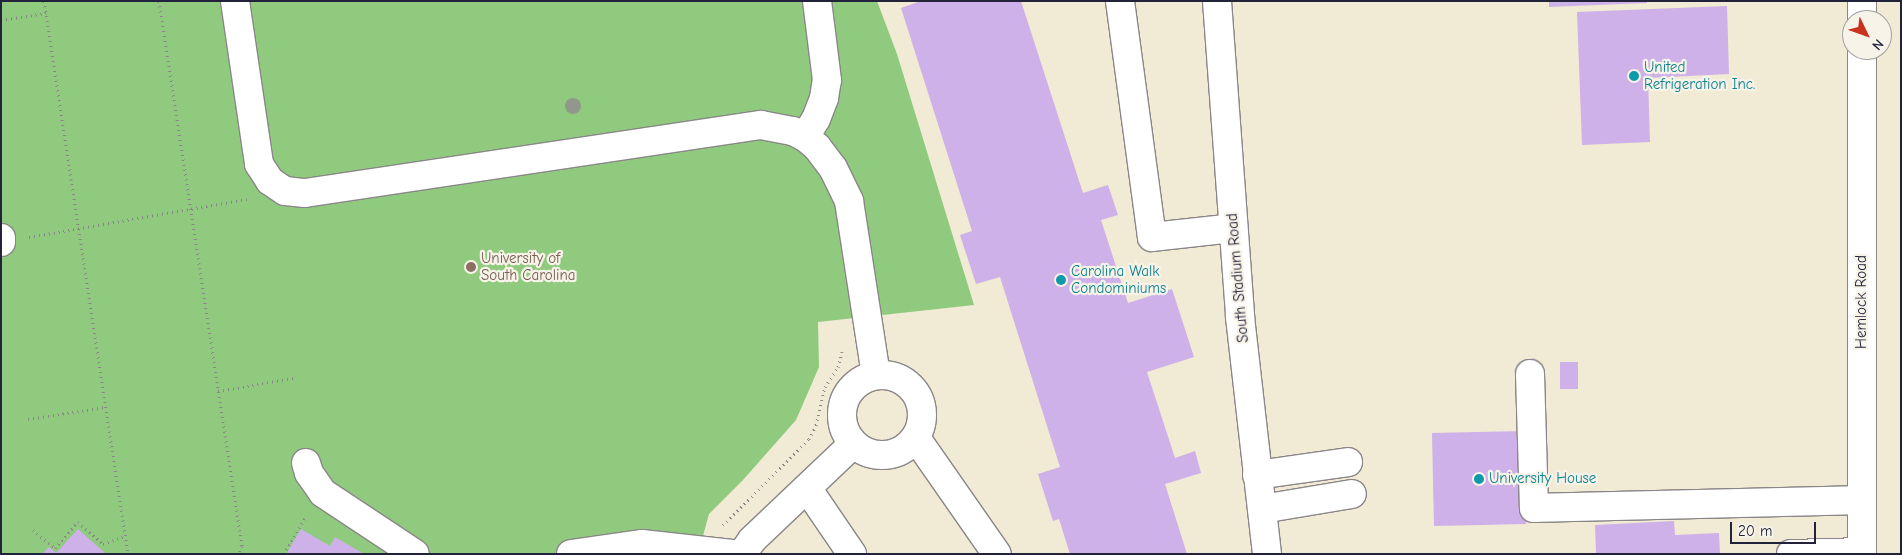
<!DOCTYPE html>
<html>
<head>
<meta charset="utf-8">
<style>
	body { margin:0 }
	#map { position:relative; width:1902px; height:555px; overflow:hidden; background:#f1ead4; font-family:"Comic Neue",sans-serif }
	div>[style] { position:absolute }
	.green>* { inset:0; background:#8fca7e }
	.building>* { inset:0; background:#cdb1e8 }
	.path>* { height:3px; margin-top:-1.5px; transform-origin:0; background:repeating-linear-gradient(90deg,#8a8688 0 1px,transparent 0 5px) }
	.roads { filter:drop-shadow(1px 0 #8a8688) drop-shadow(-1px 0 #8a8688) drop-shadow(0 1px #8a8688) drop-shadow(0 -1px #8a8688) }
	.minor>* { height:28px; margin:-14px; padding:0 14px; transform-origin:14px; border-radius:14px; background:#fff }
	.minor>.ring { margin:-14px; padding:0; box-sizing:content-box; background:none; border:28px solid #fff; border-radius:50% }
	.trees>* { width:16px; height:16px; margin:-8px; border-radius:50%; background:#91988b }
	.dots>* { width:14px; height:14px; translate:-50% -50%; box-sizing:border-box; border:2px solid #f7f3e8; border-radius:50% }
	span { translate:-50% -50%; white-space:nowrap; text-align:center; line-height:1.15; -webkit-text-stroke:4.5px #f7f3e8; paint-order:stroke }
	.culture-label { font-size:15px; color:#0d838f }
	.left { translate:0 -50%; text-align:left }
	.education-label { font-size:15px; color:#785e54 }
	.street-label { font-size:15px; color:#22223b }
	.frame { position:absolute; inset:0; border:2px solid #22223b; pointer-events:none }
	.north { position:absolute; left:1842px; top:10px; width:50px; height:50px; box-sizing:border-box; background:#f7f3e8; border:1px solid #a29fa3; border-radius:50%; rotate:132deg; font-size:14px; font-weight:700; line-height:20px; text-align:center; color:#22223b }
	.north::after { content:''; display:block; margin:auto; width:18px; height:22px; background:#c8321e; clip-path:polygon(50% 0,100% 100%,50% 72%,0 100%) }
	.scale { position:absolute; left:1730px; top:522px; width:86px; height:22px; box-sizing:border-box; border:2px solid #22223b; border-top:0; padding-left:6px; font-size:15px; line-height:18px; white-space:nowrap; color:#22223b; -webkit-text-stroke:4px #f7f3e8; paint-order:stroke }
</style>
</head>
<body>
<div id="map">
	<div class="green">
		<i style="clip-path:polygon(1px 1px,877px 1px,897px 54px,974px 305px,818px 322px,819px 367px,796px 420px,743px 480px,709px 514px,698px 554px,1px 554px)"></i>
	</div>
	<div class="building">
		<i style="clip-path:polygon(921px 1px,1021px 1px,1083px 193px,1108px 185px,1118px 215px,1101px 220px,1128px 303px,1172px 289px,1194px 357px,1147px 372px,1175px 458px,1195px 451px,1201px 473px,1165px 484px,1187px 554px,1070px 554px,1059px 519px,1053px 521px,1038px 474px,1060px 467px,1000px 277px,976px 284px,960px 235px,972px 231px,901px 8px)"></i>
		<i style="clip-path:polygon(1549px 1px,1647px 1px,1647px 3px,1549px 7px)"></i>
		<i style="clip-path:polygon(1727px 6px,1729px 74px,1648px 78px,1650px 142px,1582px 145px,1577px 12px)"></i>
		<i style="clip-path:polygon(1560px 362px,1578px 362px,1578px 389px,1560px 389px)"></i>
		<i style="clip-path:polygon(1524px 431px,1526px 524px,1434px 526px,1432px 433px)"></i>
		<i style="clip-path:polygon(1674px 521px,1675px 535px,1719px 533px,1720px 554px,1596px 554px,1595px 525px)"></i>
		<i style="clip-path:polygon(78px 529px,106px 554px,42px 554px,49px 547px,56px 553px)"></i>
		<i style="clip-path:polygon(301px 529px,330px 546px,335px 537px,364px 554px,286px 554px)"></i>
	</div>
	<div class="path">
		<i style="left:44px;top:1px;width:559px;rotate:81.36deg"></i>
		<i style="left:159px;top:1px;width:551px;rotate:81.34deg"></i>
		<i style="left:242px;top:546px;width:9px;rotate:111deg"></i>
		<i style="left:1px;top:20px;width:46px;rotate:-8.8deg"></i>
		<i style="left:29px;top:237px;width:221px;rotate:-9.9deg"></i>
		<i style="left:218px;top:391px;width:76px;rotate:-9.8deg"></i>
		<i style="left:28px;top:419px;width:79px;rotate:-8.7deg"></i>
		<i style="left:723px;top:525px;width:122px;rotate:-45deg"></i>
		<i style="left:809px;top:439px;width:16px;rotate:-63deg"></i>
		<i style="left:816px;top:425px;width:39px;rotate:-77deg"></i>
		<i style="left:825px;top:387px;width:24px;rotate:-57deg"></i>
		<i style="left:838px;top:367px;width:16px;rotate:-75deg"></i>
		<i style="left:33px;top:530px;width:28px;rotate:39deg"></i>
		<i style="left:55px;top:548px;width:35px;rotate:-49deg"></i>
		<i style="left:78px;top:522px;width:33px;rotate:41deg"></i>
		<i style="left:103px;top:544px;width:23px;rotate:-20deg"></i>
		<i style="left:284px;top:554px;width:44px;rotate:-59.9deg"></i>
	</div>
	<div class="roads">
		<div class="minor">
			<i style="left:235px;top:1px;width:165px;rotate:81.6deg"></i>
			<i style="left:259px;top:164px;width:20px;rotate:57deg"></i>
			<i style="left:270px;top:181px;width:18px;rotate:34deg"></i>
			<i style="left:285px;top:191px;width:20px;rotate:6deg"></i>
			<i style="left:305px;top:193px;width:461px;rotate:-8.5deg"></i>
			<i style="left:761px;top:125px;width:33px;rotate:11deg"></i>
			<i style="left:793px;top:131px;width:13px;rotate:27deg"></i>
			<i style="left:805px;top:137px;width:16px;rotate:40deg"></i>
			<i style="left:817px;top:147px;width:26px;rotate:53deg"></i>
			<i style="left:833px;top:168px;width:37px;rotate:64deg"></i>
			<i style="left:849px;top:201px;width:176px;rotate:81.2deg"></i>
			<i style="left:1120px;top:1px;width:238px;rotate:82.3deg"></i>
			<i style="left:1152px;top:237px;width:81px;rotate:-6.3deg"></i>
			<i style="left:1217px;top:1px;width:317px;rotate:85.8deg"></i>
			<i style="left:1240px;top:317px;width:239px;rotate:83.5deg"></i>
			<i style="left:1862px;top:1px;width:19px;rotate:90deg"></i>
			<i style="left:1862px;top:50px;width:504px;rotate:90deg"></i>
			<i style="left:805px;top:137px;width:21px;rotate:-59deg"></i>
			<i style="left:816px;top:119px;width:22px;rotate:-69deg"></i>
			<i style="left:824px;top:98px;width:18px;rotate:-81deg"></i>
			<i style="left:827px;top:80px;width:80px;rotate:-97.2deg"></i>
			<i style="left:1px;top:238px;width:4px;rotate:90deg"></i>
			<i style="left:1530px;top:374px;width:134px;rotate:88.3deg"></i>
			<i style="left:1534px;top:508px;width:328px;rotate:-1.4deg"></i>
			<i class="ring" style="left:842px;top:375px;width:52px;height:52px"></i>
			<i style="left:916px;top:438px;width:141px;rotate:55.1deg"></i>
			<i style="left:306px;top:463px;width:10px;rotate:73deg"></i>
			<i style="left:309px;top:473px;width:24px;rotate:55deg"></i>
			<i style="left:323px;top:493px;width:110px;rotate:33.5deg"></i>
			<i style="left:1257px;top:475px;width:92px;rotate:-8.1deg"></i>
			<i style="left:807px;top:488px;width:80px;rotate:55.7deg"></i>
			<i style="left:1262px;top:509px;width:91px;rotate:-9.5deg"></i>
			<i style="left:571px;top:554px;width:72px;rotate:-8deg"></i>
			<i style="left:642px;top:544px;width:93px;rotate:6.2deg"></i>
			<i style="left:742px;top:554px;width:17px;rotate:-54deg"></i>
			<i style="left:752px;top:540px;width:139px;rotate:-43.5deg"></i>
			<i style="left:1791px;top:554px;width:71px;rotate:-1.6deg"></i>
		</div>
	</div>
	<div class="trees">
		<i style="left:573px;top:106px"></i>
	</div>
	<div class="dots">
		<i style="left:1634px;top:76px;background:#0f9aa8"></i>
		<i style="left:471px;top:267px;background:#8d6e63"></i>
		<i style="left:1061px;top:280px;background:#0f9aa8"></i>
		<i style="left:1479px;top:479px;background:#0f9aa8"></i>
	</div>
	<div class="culture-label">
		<span class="left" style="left:1644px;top:76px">United<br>Refrigeration Inc.</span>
		<span class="left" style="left:1071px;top:280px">Carolina Walk<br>Condominiums</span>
		<span class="left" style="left:1489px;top:479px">University House</span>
	</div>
	<div class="education-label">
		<span class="left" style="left:481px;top:267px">University of<br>South Carolina</span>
	</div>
	<div class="street-label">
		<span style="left:1238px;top:278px;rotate:-95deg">South Stadium Road</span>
		<span style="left:1862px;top:302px;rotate:-90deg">Hemlock Road</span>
	</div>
	<div class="frame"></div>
	<div class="north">N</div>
	<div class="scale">20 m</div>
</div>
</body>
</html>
